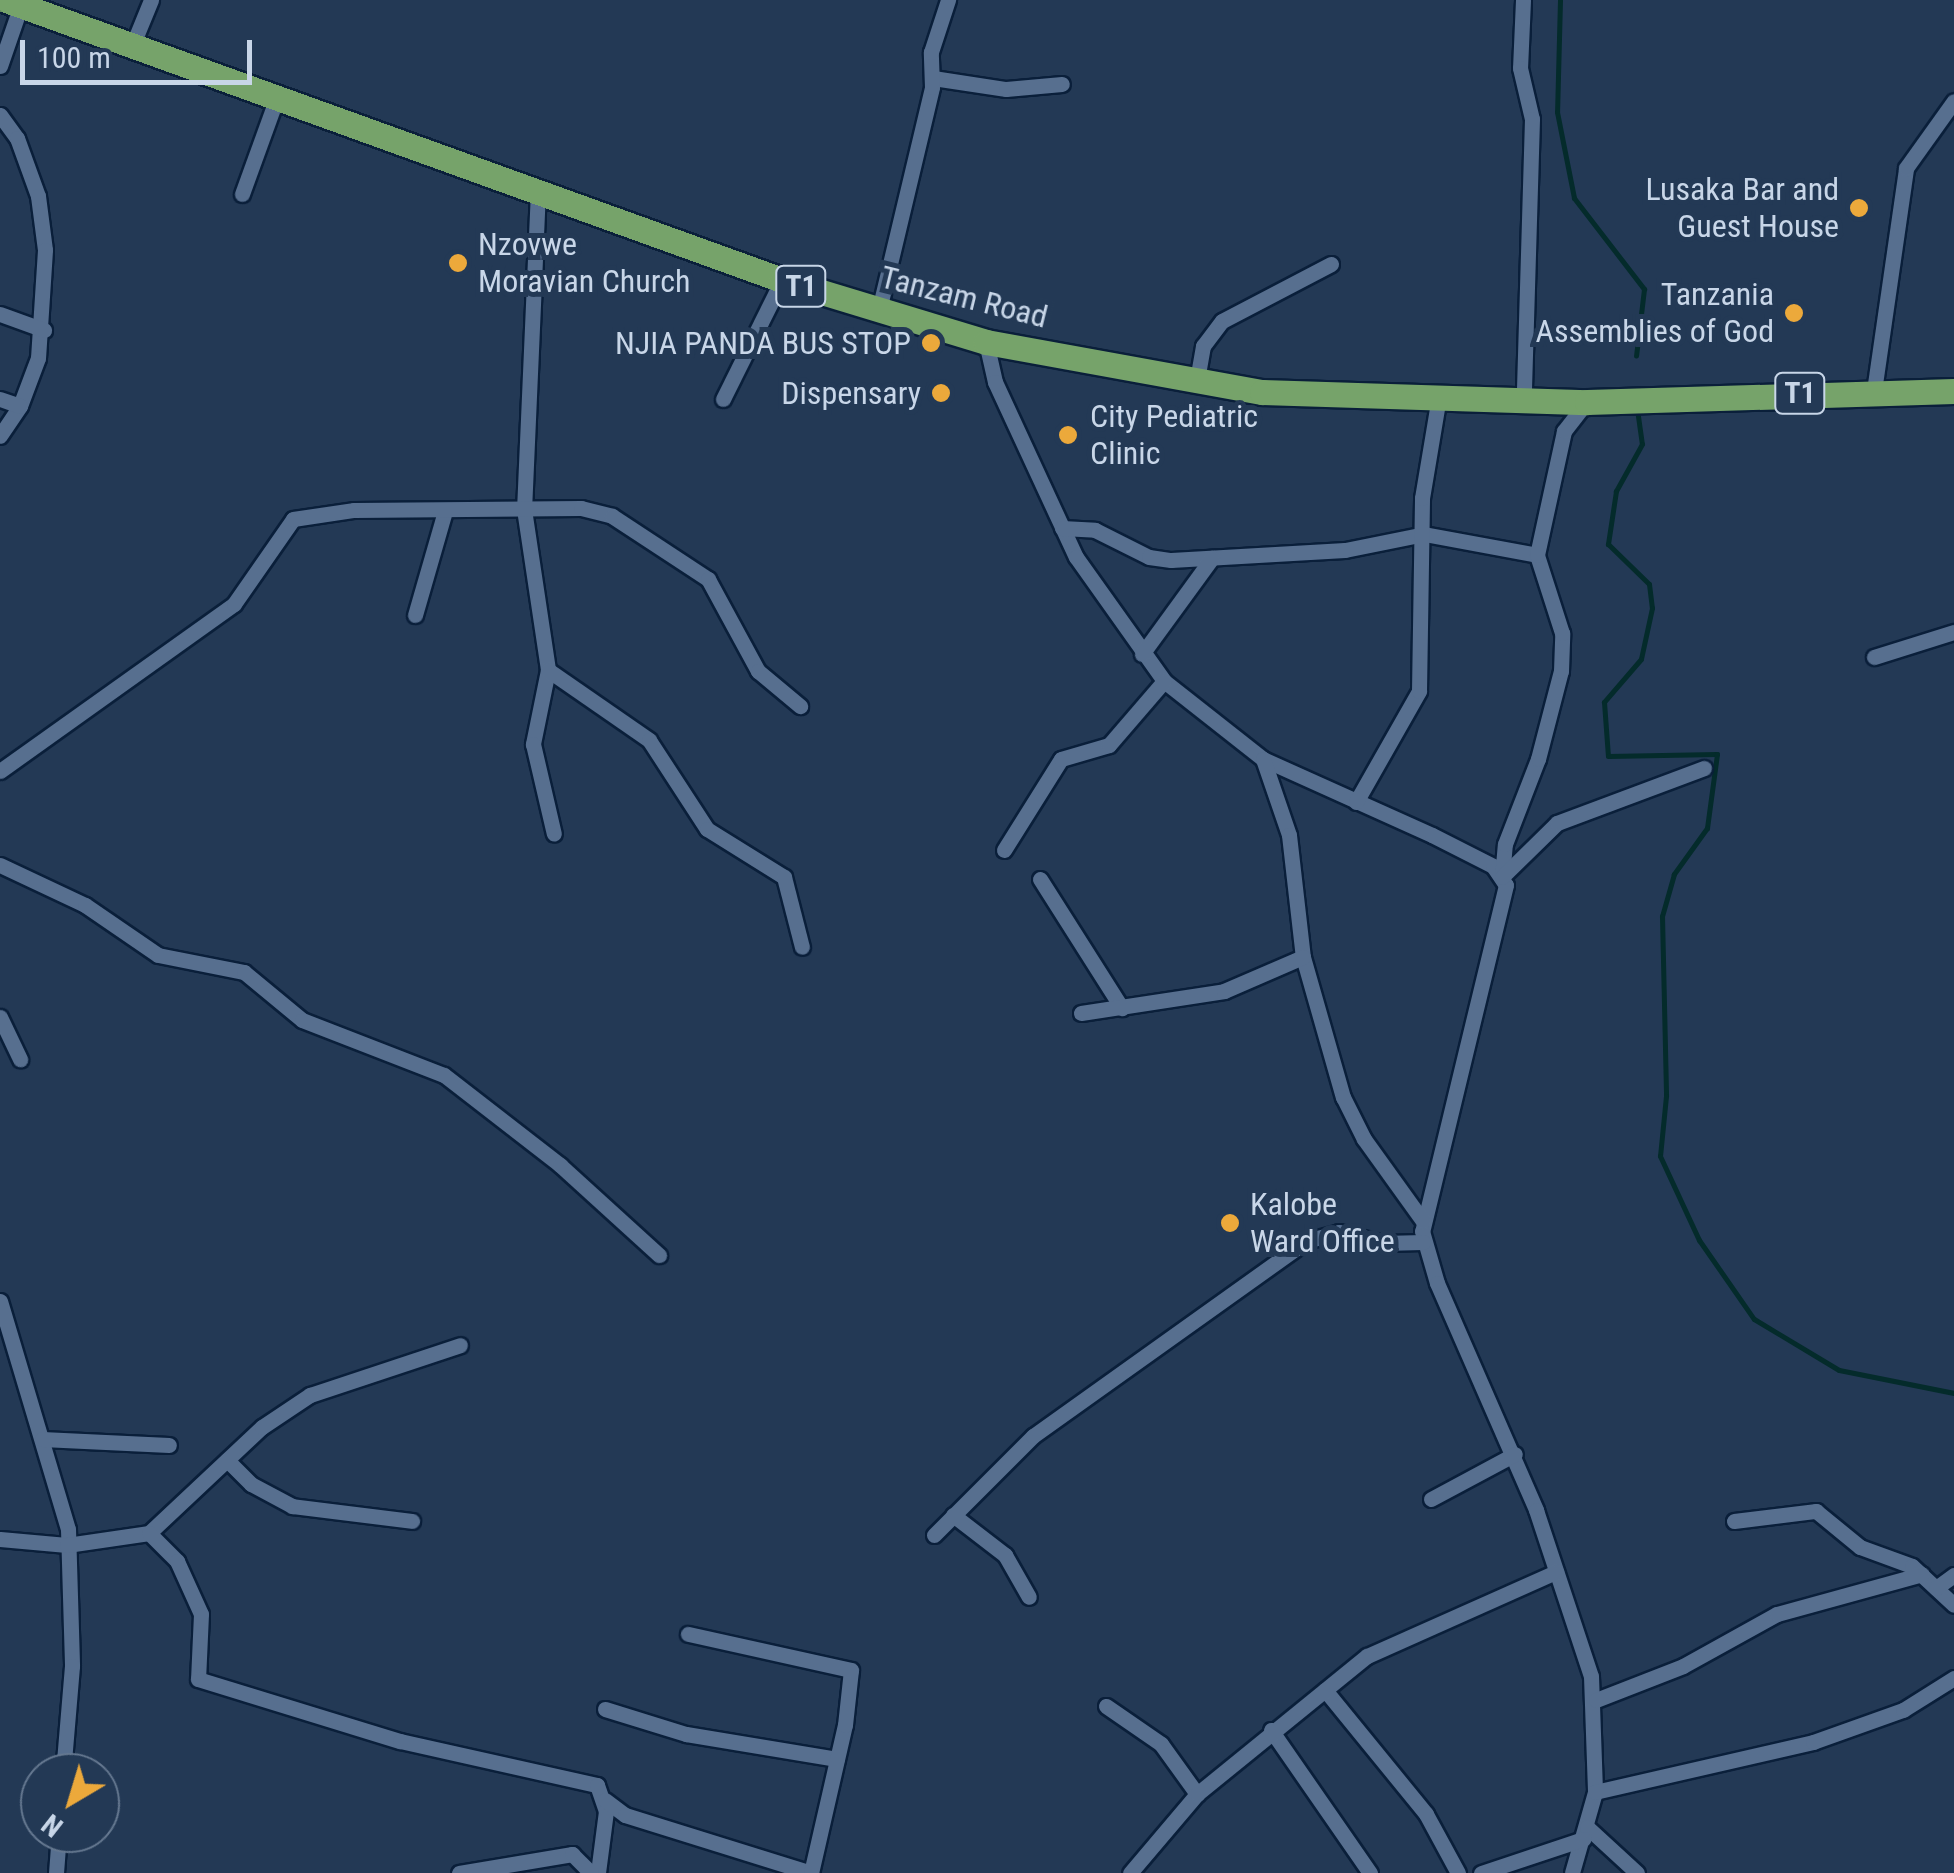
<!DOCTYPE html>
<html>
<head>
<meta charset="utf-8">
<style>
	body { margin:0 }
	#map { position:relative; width:1954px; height:1873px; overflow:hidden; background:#233955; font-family:"Roboto Condensed",sans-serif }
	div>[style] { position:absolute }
	.stream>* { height:5px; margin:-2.5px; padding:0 2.5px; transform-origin:2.5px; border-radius:2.5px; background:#042b2b }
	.roads { filter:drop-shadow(2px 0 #0a1f3a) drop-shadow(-2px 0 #0a1f3a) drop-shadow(0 2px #0a1f3a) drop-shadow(0 -2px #0a1f3a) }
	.minor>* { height:15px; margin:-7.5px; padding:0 7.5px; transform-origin:7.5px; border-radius:7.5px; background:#576f8f }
	.trunk>* { height:25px; margin:-12.5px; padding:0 12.5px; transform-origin:12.5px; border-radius:12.5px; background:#76a36a }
	.dots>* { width:28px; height:28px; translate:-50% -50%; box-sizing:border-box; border:5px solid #233955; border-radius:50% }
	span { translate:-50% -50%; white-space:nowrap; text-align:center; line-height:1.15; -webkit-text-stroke:10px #233955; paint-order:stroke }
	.shield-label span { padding:2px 8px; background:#233955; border:2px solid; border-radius:8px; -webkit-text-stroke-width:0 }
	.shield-label { font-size:30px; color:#c8d6e8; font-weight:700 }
	.poi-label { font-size:32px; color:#c8d6e8 }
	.right { translate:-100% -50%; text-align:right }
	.left { translate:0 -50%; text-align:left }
	.street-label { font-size:32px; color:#c8d6e8 }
	.north { position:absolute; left:20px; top:1753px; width:100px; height:100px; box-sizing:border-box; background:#233955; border:2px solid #657890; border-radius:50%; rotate:218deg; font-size:28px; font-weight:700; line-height:40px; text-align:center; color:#c8d6e8 }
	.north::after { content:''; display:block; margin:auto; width:35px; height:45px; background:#eca93b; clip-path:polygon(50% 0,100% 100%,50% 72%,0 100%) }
	.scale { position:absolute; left:20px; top:40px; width:232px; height:45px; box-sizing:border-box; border:5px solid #c8d6e8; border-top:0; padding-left:12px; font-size:30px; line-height:35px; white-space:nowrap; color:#c8d6e8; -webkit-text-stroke:8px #233955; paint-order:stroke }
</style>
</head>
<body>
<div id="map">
	<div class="stream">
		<i style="left:1560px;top:0;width:112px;rotate:91.5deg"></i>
		<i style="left:1557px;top:112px;width:88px;rotate:78.8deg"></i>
		<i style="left:1574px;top:198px;width:115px;rotate:52.4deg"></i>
		<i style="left:1644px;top:289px;width:67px;rotate:96.8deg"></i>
		<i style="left:1637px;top:409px;width:35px;rotate:82deg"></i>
		<i style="left:1642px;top:444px;width:54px;rotate:119deg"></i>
		<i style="left:1616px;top:491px;width:54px;rotate:98.6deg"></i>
		<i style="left:1608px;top:544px;width:57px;rotate:44.3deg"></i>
		<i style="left:1649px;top:584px;width:24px;rotate:83deg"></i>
		<i style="left:1652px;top:608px;width:52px;rotate:102.2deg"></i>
		<i style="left:1641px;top:659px;width:57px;rotate:130.7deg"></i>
		<i style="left:1604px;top:702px;width:54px;rotate:85.8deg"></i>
		<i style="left:1608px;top:756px;width:109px;rotate:-1.1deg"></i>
		<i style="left:1717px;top:754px;width:75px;rotate:97.7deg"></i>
		<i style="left:1707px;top:828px;width:57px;rotate:125.7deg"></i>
		<i style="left:1674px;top:874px;width:44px;rotate:105.9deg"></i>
		<i style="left:1662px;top:916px;width:180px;rotate:88.7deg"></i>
		<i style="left:1666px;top:1096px;width:60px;rotate:95.7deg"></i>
		<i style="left:1660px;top:1156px;width:93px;rotate:65.1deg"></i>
		<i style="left:1699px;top:1240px;width:96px;rotate:55.2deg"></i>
		<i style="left:1754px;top:1319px;width:99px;rotate:31deg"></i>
		<i style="left:1839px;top:1370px;width:117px;rotate:11.3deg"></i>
	</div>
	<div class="roads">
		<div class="minor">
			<i style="left:1523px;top:0;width:68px;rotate:92.5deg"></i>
			<i style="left:1520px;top:68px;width:52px;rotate:76.8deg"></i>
			<i style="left:1532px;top:119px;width:277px;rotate:91.7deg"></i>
			<i style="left:133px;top:44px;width:48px;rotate:-67.8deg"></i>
			<i style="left:0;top:66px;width:65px;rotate:-71deg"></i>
			<i style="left:933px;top:78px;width:74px;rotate:8.6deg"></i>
			<i style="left:1006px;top:89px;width:56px;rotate:-5.1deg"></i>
			<i style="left:0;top:115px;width:29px;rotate:54deg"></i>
			<i style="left:17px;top:138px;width:62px;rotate:70.1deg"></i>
			<i style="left:38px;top:196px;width:54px;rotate:82.6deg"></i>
			<i style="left:45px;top:250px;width:108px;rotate:93.7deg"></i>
			<i style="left:38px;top:358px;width:51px;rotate:110.6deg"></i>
			<i style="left:20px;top:406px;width:36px;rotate:124deg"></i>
			<i style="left:538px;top:190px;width:319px;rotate:92.5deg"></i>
			<i style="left:524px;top:509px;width:163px;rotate:81.5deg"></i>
			<i style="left:548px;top:670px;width:76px;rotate:101.5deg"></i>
			<i style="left:533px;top:744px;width:92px;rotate:76.9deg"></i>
			<i style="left:242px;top:194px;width:100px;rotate:-70.1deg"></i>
			<i style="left:879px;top:310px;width:229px;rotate:-76.6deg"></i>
			<i style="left:932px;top:87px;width:35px;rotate:-92deg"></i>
			<i style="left:931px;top:52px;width:55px;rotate:-71.9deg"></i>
			<i style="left:0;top:314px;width:47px;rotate:20deg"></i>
			<i style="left:986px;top:342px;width:41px;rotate:77.3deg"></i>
			<i style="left:995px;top:382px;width:193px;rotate:65.2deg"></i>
			<i style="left:1076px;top:557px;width:152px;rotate:54.6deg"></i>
			<i style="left:1164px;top:681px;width:126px;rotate:38.2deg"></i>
			<i style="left:1263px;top:759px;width:185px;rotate:24.2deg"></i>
			<i style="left:1432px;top:835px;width:68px;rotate:26.9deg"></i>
			<i style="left:1493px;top:866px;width:23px;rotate:56deg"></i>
			<i style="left:1506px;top:885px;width:356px;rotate:103.6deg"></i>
			<i style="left:1422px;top:1231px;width:54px;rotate:73.9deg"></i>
			<i style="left:1437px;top:1283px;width:248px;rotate:66.4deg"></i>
			<i style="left:1536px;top:1510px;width:175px;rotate:71.7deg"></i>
			<i style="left:1591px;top:1676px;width:116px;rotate:88deg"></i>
			<i style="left:1595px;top:1792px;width:84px;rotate:105.9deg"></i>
			<i style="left:1197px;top:380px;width:35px;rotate:-80deg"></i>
			<i style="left:1203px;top:346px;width:31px;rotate:-53deg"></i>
			<i style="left:1222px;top:321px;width:123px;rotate:-27.6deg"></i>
			<i style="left:1874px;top:391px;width:225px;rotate:-81.8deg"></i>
			<i style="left:1906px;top:168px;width:82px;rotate:-54.4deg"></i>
			<i style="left:0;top:399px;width:21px;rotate:19deg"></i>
			<i style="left:723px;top:399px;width:133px;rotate:-63.6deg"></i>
			<i style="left:1062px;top:528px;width:33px;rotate:3deg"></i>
			<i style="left:1095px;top:530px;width:60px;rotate:26.6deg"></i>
			<i style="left:1149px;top:557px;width:22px;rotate:8deg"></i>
			<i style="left:1171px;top:560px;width:174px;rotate:-3.3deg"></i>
			<i style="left:1345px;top:550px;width:81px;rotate:-11.4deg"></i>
			<i style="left:1424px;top:534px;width:115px;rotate:10.5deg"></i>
			<i style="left:415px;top:615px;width:108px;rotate:-73.9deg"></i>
			<i style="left:1142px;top:654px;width:119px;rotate:-53.9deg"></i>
			<i style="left:1874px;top:657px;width:84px;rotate:-17.4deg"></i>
			<i style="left:548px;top:670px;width:123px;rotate:34.7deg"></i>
			<i style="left:649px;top:740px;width:106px;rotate:56.9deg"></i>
			<i style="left:707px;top:829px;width:91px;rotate:31.9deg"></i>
			<i style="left:784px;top:877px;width:72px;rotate:75.6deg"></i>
			<i style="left:1263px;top:759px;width:80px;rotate:71.1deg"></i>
			<i style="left:1289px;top:835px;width:123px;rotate:83.5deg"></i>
			<i style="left:1303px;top:957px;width:146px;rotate:74.1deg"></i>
			<i style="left:1343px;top:1097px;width:47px;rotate:63.4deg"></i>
			<i style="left:1364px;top:1139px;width:101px;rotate:54.3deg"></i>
			<i style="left:0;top:771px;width:287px;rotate:-35.5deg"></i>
			<i style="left:234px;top:604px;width:103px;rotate:-55.2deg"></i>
			<i style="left:293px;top:519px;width:62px;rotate:-8.4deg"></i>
			<i style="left:354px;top:510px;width:227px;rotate:-0.5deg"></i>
			<i style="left:581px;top:508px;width:32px;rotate:14deg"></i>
			<i style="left:612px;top:516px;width:115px;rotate:33.3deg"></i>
			<i style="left:708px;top:579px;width:105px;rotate:61.5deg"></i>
			<i style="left:758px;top:671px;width:55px;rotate:39.8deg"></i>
			<i style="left:1356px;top:802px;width:128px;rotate:-60.4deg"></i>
			<i style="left:1419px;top:691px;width:193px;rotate:-89.1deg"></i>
			<i style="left:1422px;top:498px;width:103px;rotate:-80.5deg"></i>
			<i style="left:1004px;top:850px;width:107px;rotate:-57.9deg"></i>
			<i style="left:1061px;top:759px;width:50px;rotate:-16.3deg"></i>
			<i style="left:1109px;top:745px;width:84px;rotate:-49.3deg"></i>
			<i style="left:0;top:865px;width:94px;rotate:25.2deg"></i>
			<i style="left:85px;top:905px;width:88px;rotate:34.4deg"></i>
			<i style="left:158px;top:955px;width:88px;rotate:11.2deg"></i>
			<i style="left:244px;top:972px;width:75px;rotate:39.6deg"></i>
			<i style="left:302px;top:1020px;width:152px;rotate:21.2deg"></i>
			<i style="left:444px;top:1075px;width:147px;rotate:37.8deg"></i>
			<i style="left:560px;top:1165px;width:134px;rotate:42.3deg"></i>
			<i style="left:1502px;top:877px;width:33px;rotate:-85deg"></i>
			<i style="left:1505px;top:844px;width:91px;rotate:-68.8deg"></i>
			<i style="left:1538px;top:759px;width:91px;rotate:-75.4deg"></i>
			<i style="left:1561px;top:671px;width:38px;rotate:-88deg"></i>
			<i style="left:1562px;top:633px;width:82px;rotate:-107.8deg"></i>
			<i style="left:1537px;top:555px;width:127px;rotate:-77.7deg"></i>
			<i style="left:1564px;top:431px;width:37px;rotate:-52deg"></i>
			<i style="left:1502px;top:877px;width:77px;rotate:-44.5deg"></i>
			<i style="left:1557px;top:823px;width:157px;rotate:-20.5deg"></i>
			<i style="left:1040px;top:879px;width:153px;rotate:57.6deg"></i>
			<i style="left:1081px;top:1013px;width:145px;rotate:-8.7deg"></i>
			<i style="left:1224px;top:991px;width:86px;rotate:-23.3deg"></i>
			<i style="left:0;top:1017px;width:47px;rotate:64.5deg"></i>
			<i style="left:0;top:1301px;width:238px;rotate:73.4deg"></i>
			<i style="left:68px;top:1529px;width:137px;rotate:88.3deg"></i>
			<i style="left:72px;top:1666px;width:107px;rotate:94.8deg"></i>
			<i style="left:42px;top:1439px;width:127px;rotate:2.7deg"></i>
			<i style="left:227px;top:1460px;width:34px;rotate:45deg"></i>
			<i style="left:251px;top:1484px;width:47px;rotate:28.2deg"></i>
			<i style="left:292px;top:1506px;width:121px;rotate:7.1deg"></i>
			<i style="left:1431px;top:1499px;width:95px;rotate:-28.2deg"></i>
			<i style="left:953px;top:1515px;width:66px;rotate:37.6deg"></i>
			<i style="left:1005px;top:1555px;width:48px;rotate:60.3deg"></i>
			<i style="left:1734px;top:1521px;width:83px;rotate:-7deg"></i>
			<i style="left:1816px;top:1511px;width:57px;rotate:39.3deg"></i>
			<i style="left:1860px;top:1547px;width:55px;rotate:20.1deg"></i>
			<i style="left:1912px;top:1566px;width:57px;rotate:42.9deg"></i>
			<i style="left:149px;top:1533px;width:155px;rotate:-43.2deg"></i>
			<i style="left:262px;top:1427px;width:58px;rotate:-33.7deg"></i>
			<i style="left:310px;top:1395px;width:158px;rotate:-18.4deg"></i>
			<i style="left:934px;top:1535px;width:140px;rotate:-45deg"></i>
			<i style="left:1033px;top:1436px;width:335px;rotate:-35.5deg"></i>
			<i style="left:1306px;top:1241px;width:34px;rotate:-15deg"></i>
			<i style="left:1339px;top:1232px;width:45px;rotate:14deg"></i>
			<i style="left:1383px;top:1243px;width:40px;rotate:-1.4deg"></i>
			<i style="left:0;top:1539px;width:67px;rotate:5.1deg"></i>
			<i style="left:67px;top:1545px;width:83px;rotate:-8.3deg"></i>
			<i style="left:149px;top:1533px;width:40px;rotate:45deg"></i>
			<i style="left:177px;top:1561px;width:58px;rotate:65.6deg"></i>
			<i style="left:201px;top:1614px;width:65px;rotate:92.6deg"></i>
			<i style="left:198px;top:1679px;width:211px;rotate:17.1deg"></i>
			<i style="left:400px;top:1741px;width:202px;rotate:12.6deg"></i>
			<i style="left:597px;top:1785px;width:28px;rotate:71deg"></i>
			<i style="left:606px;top:1811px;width:63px;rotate:97.4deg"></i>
			<i style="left:1936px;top:1588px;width:22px;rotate:-36deg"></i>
			<i style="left:1325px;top:1690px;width:160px;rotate:50.8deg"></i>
			<i style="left:1426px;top:1814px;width:67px;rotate:61.5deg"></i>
			<i style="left:1596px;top:1700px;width:93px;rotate:-21.3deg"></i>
			<i style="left:1683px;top:1666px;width:107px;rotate:-29deg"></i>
			<i style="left:1777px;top:1614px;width:150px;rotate:-15.4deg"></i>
			<i style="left:1106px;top:1706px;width:67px;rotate:34.6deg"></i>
			<i style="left:1161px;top:1744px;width:62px;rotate:54.2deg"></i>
			<i style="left:605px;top:1709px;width:85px;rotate:17.2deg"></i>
			<i style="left:686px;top:1734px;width:153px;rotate:9.4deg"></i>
			<i style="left:1271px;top:1730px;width:174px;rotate:55.3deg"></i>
			<i style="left:1595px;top:1792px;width:224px;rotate:-12.9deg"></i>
			<i style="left:1813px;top:1742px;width:96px;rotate:-19.6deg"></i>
			<i style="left:1903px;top:1710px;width:60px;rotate:-32.1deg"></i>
			<i style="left:605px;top:1800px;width:25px;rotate:37deg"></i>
			<i style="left:625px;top:1815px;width:195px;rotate:17.3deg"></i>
			<i style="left:811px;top:1873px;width:152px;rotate:-77.1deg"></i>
			<i style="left:845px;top:1725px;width:55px;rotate:-83.8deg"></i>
			<i style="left:851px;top:1670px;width:167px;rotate:-167.5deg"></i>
			<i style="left:1587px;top:1827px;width:68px;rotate:42.6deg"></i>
			<i style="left:56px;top:1873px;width:40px;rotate:-85.7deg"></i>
			<i style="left:459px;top:1873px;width:115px;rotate:-9.5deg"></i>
			<i style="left:572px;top:1854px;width:27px;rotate:45deg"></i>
			<i style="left:1130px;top:1873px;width:104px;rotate:-49.7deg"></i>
			<i style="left:1197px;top:1794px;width:219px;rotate:-39.1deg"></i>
			<i style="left:1367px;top:1656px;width:207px;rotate:-24deg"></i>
			<i style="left:1481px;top:1873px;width:108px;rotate:-18.4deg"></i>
		</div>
		<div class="trunk">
			<i style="left:6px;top:0;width:825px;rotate:19.84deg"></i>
			<i style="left:782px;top:280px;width:213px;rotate:16.9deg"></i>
			<i style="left:986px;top:342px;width:280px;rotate:10.3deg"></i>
			<i style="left:1262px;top:392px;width:325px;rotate:1.8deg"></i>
			<i style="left:1587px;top:402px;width:367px;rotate:-1.7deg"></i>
		</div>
	</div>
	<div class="dots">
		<i style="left:1859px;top:208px;background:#eca93b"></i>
		<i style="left:458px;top:263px;background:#eca93b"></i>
		<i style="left:1794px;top:313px;background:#eca93b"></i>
		<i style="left:931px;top:343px;background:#eca93b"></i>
		<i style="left:941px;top:393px;background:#eca93b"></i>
		<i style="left:1068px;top:435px;background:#eca93b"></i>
		<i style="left:1230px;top:1223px;background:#eca93b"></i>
	</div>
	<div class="shield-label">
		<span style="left:801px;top:286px">T1</span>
		<span style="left:1800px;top:393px">T1</span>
	</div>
	<div class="poi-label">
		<span class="right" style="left:1839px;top:208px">Lusaka Bar and<br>Guest House</span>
		<span class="left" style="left:478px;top:263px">Nzovwe<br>Moravian Church</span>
		<span class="right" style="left:1774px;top:313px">Tanzania<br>Assemblies of God</span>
		<span class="right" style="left:911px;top:343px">NJIA PANDA BUS STOP</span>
		<span class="right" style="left:921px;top:393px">Dispensary</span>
		<span class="left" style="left:1090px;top:435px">City Pediatric<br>Clinic</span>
		<span class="left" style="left:1250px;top:1223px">Kalobe<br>Ward Office</span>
	</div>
	<div class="street-label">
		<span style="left:964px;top:297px;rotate:14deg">Tanzam Road</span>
	</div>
	<div class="north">N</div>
	<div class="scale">100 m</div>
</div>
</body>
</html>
